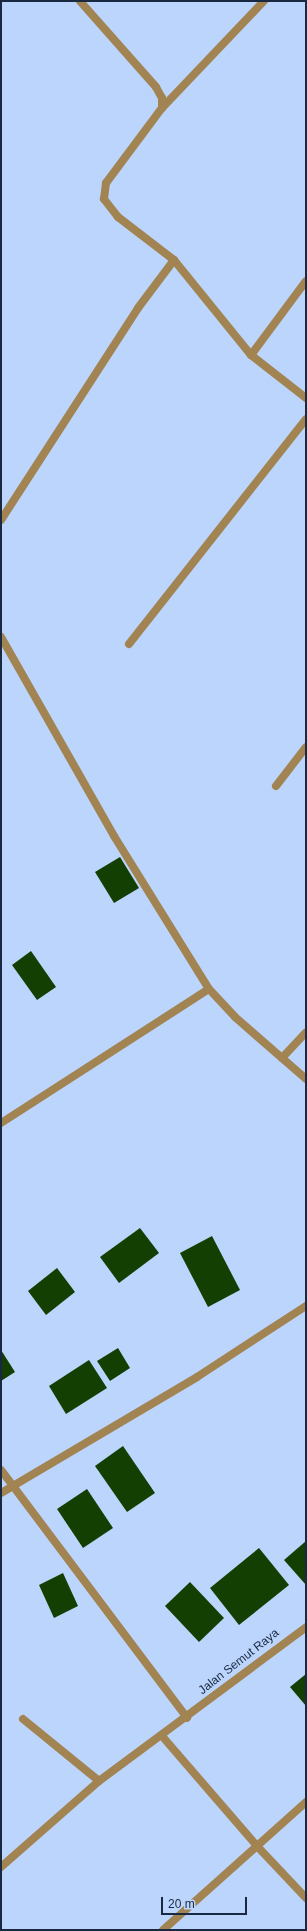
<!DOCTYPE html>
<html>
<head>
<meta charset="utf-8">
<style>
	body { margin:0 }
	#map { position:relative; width:307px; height:1931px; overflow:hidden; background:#bcd5fc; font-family:Helvetica,sans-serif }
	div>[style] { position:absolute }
	.building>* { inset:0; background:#133f02 }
	.minor>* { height:8px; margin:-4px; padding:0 4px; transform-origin:4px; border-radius:4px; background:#a28352 }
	span { translate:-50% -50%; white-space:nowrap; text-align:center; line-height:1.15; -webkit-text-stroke:4px #bcd5fc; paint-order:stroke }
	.street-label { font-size:12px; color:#192941 }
	.frame { position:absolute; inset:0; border:2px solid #192941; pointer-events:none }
	.scale { position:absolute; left:161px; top:1897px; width:86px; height:18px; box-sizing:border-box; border:2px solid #192941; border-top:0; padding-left:5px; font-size:12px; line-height:14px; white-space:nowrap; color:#192941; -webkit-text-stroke:3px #bcd5fc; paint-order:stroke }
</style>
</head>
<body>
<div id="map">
	<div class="building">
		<i style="clip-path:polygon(120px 857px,139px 888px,114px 903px,95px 872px)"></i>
		<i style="clip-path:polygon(31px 951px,56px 987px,37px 1000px,12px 965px)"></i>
		<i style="clip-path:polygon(140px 1228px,159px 1253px,119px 1283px,100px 1257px)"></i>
		<i style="clip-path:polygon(212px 1236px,240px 1290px,208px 1307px,180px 1253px)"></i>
		<i style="clip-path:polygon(57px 1268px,75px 1292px,46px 1315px,28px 1291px)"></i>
		<i style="clip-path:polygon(118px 1348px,130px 1368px,110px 1381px,97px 1361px)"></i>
		<i style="clip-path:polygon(1px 1350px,15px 1372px,1px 1381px)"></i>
		<i style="clip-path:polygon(89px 1360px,107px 1388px,66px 1414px,49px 1386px)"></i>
		<i style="clip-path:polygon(123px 1446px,155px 1493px,127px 1512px,95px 1466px)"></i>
		<i style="clip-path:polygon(87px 1489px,113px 1528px,83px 1548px,57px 1509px)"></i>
		<i style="clip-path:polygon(306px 1541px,306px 1585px,284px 1560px)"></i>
		<i style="clip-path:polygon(259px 1548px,289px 1585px,239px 1625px,210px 1588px)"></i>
		<i style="clip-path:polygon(63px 1573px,78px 1606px,54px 1618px,39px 1585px)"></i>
		<i style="clip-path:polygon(190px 1582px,224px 1618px,199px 1642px,165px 1606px)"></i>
		<i style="clip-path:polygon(306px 1674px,306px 1706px,290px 1687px)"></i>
	</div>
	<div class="minor">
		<i style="left:162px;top:108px;width:148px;rotate:-46.4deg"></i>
		<i style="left:174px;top:260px;width:122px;rotate:51deg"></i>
		<i style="left:251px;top:355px;width:92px;rotate:-53.4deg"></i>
		<i style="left:251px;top:355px;width:70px;rotate:38deg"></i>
		<i style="left:1px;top:520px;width:252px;rotate:-57.1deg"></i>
		<i style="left:138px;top:308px;width:60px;rotate:-53.1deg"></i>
		<i style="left:174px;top:260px;width:71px;rotate:-142.5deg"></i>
		<i style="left:118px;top:217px;width:23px;rotate:-128deg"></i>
		<i style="left:104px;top:199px;width:16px;rotate:-83deg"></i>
		<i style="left:106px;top:183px;width:94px;rotate:-53.3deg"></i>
		<i style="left:162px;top:108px;width:10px;rotate:-90deg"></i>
		<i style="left:162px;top:98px;width:13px;rotate:-119deg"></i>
		<i style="left:156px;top:87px;width:115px;rotate:-131.5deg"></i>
		<i style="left:1px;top:637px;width:229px;rotate:60.4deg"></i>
		<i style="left:114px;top:836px;width:180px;rotate:58.2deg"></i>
		<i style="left:209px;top:989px;width:38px;rotate:47deg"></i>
		<i style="left:235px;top:1017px;width:94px;rotate:41.1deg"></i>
		<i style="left:129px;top:644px;width:286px;rotate:-51.8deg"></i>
		<i style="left:276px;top:786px;width:49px;rotate:-52.4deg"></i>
		<i style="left:282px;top:1058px;width:35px;rotate:-47deg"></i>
		<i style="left:1px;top:1123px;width:247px;rotate:-32.8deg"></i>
		<i style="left:1px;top:1470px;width:310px;rotate:53.1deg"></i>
		<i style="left:1px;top:1493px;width:228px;rotate:-30.6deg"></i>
		<i style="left:197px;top:1377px;width:130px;rotate:-33.1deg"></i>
		<i style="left:23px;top:1719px;width:98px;rotate:39.2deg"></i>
		<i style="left:162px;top:1736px;width:144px;rotate:49.2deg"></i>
		<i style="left:256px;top:1845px;width:73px;rotate:46.7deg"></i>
		<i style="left:1px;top:1867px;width:130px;rotate:-41.3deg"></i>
		<i style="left:99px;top:1781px;width:258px;rotate:-36.6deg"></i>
		<i style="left:163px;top:1930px;width:192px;rotate:-41.8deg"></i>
	</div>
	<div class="street-label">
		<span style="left:239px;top:1662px;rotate:-38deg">Jalan Semut Raya</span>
	</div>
	<div class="frame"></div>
	<div class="scale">20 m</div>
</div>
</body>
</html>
